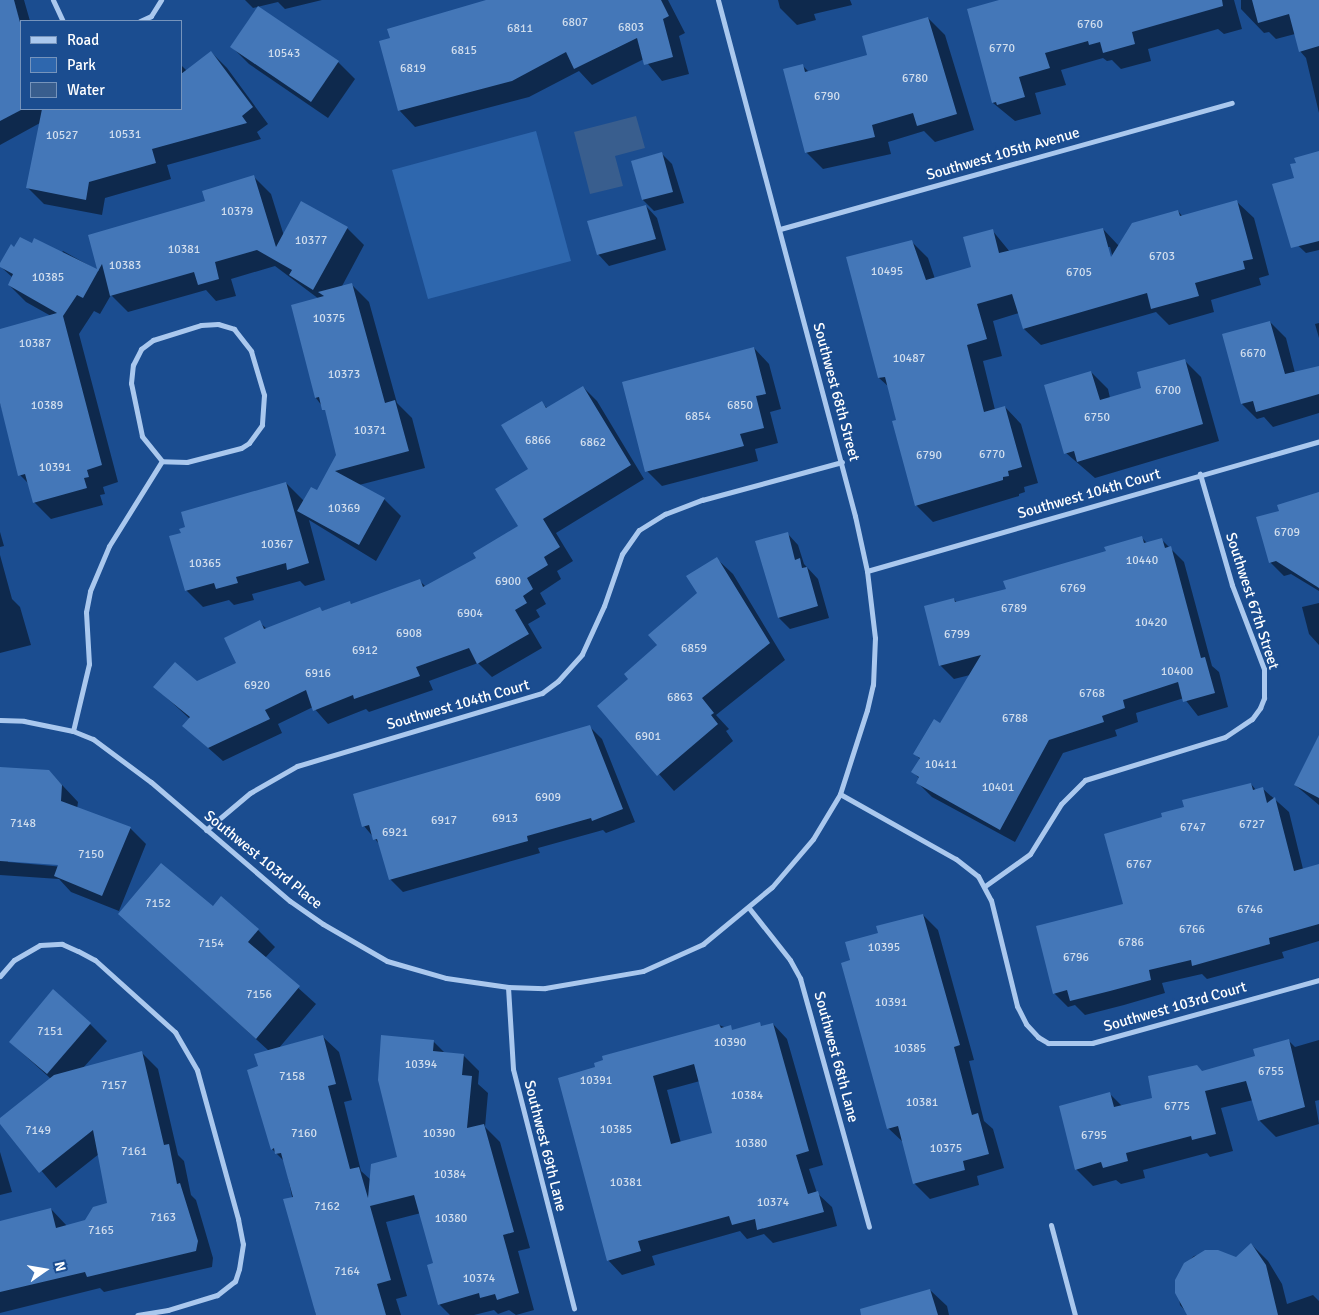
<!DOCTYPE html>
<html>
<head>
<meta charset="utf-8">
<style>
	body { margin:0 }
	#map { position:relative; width:1319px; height:1315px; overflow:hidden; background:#1b4d90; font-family:Signika,sans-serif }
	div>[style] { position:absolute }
	.green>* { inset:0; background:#2e67ae }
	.water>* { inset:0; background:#395e8e }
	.shadow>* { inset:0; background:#0007 }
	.building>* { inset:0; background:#4477b8 }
	.street>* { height:5px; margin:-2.5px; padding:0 2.5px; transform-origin:2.5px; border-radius:2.5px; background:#aac8ee }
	span { translate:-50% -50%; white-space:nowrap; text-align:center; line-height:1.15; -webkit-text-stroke:4px #1b4d90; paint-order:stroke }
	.number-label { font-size:12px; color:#d0dded }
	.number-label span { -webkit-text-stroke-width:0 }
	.street-label { font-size:15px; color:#fff }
	.legend { position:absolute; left:20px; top:20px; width:162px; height:90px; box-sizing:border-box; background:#1b4d90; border:1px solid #7694bc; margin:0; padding:6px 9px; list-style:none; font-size:15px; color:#fff }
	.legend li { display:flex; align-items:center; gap:10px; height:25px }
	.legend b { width:25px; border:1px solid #7694bc }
	.north { position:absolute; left:20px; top:1245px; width:50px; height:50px; -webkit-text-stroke:4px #1b4d90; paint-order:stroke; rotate:77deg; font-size:14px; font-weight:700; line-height:20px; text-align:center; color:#fff }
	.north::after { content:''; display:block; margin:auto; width:18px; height:22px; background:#fff; clip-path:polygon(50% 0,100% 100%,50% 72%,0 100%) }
</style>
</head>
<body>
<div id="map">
	<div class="green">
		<i style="clip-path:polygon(536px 131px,571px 261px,428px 299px,392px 170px)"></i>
	</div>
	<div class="water">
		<i style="clip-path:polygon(636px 116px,645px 148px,615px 156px,623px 186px,590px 194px,574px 132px)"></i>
	</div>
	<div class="shadow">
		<i style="clip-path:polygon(0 0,24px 0,30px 21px,21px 21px,21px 109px,64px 109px,97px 115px,95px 109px,181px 109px,181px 65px,187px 71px,211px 52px,227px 68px,268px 124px,257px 132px,261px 139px,167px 165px,171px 179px,105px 198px,102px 215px,44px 204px,28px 188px,40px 123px,0 145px)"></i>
		<i style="clip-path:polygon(245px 0,322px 0,285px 9px,278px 2px,253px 8px)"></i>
		<i style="clip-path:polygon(489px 0,668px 0,685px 33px,679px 36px,689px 74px,662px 81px,644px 59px,592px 85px,579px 71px,529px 97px,415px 127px,399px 110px)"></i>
		<i style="clip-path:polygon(778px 0,850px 0,852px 5px,814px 14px,816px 20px,797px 25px,780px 8px)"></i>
		<i style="clip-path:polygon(1004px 0,1234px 0,1242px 29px,1224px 34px,1218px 29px,1148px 49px,1151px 61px,1121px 69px,1112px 60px,1107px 61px,1103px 58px,1061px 70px,1066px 85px,1035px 93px,1041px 114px,1015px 121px,993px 103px)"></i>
		<i style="clip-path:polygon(1241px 0,1319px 0,1319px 113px,1306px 58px,1300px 51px,1295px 34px,1276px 39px,1269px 32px,1264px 33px,1241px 9px)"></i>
		<i style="clip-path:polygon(928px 18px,945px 35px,974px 130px,935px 142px,924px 131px,888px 142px,891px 154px,823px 169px,806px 152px,802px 65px,809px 72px,869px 56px)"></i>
		<i style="clip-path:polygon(232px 47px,338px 62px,355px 79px,328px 118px,249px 64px)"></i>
		<i style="clip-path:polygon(1319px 152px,1319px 250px,1306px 253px,1289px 237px,1296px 178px)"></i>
		<i style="clip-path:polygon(661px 153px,672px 164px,684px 203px,654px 211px,643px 200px,633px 161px)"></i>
		<i style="clip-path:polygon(254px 177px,271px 194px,284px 236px,347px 228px,364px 245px,341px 288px,352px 285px,369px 302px,397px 403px,412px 418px,425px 468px,359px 485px,384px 499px,401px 516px,376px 561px,309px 520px,325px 580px,305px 586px,300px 581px,252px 594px,254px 600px,234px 605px,229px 600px,203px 607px,186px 590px,182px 533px,286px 483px,304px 501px,317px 492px,337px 455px,328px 414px,316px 398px,319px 299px,275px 266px,231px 279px,236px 296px,216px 301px,206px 290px,128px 312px,111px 295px,100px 314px,94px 311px,79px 334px,118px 482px,103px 487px,105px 494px,100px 495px,103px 505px,51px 519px,34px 502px,29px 484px,20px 475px,0 402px,0 330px,51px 316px,26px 302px,9px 285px,13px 278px,0 266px,15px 248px,60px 255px,63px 251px,99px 271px,89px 236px,207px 202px)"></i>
		<i style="clip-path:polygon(evenodd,1237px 202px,1254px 218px,1269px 275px,1259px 278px,1261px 285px,1211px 300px,1214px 312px,1169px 325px,1156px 312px,1041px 345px,1024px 329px,1019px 313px,993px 321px,1002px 356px,983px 361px,995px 410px,1005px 407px,1021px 424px,1038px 483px,1024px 487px,1025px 492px,1019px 494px,1019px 496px,933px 522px,916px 505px,889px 387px,879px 378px,911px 241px,928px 258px,935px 279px,972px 268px,992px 230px,1010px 252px,1103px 229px,1119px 246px,1178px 211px,1183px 217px,1237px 202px,1107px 247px,1110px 247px,1114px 262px,1111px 263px,1107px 247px)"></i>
		<i style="clip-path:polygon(646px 206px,657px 218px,666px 250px,609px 266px,598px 254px)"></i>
		<i style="clip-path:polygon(1270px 322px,1286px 338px,1295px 373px,1319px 367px,1319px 413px,1273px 427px,1264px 417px,1257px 419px,1242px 404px)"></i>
		<i style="clip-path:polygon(1319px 323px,1319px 338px,1315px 324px)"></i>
		<i style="clip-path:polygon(754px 348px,769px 364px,781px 409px,770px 412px,778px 443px,755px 449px,758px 461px,662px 486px,647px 471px)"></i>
		<i style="clip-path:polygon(1184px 360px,1201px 377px,1219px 441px,1095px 478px,1066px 453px,1091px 372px,1108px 389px,1110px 398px,1143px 389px)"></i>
		<i style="clip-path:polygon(583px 387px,597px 401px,644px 479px,556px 533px,573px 561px,557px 571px,561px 579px,540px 593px,546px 604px,536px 610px,540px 617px,528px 624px,542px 648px,492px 677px,478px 663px,429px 681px,433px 690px,369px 712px,366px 709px,328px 724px,313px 707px,278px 724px,282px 733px,223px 761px,198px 739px,190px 719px,155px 687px,197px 683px,238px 663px,259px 622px,267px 629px,350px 602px,352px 605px,420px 581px,426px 587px,478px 558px,519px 526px,542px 403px,548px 409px)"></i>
		<i style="clip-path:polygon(1319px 493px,1319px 591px,1291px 574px,1284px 576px,1270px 562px,1280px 511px)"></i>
		<i style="clip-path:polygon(0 532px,4px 546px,0 547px)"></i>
		<i style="clip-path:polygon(787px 533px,798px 545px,804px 564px,818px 579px,829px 618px,790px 629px,779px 618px,757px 542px)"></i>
		<i style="clip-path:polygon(1142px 538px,1148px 544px,1162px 540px,1184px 562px,1212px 666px,1219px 672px,1228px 707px,1198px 716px,1184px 698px,1136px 713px,1138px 722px,1115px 730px,1117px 736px,1063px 753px,1015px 842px,932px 797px,918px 783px,920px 779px,913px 772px,920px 759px,915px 754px,940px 724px,970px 675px,954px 679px,940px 665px,954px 599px,957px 603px,1007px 590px)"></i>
		<i style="clip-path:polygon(0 555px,12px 599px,20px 607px,31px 645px,0 653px)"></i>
		<i style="clip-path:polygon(717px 559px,733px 574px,785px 660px,716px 715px,729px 729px,726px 731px,733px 741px,674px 791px,599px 706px,630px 679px,659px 645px,699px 593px)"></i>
		<i style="clip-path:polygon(1319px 603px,1319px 645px,1309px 634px,1302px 607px)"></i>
		<i style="clip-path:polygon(589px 726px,602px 739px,635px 822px,606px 833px,603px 830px,538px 848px,540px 853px,403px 892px,390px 879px,380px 845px,364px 826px)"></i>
		<i style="clip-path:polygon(1319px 742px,1319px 805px,1295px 785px)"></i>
		<i style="clip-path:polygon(evenodd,0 768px,49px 771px,78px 802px,77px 809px,130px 828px,146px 844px,119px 911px,71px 892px,59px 879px,0 875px,0 768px,8px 860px,64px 864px,64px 867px,8px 862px,8px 860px)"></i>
		<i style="clip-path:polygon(1251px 784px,1256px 790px,1262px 788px,1289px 812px,1303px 869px,1319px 865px,1319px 941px,1282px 952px,1284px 958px,1207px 979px,1202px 974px,1162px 983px,1165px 993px,1124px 1005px,1085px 1015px,1075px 1005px,1068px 1007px,1054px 993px,1125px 905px,1164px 818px)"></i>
		<i style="clip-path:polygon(213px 908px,258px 930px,275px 947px,265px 958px,316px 1004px,279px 1048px,322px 1036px,339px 1052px,352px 1100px,344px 1102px,361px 1171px,371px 1180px,399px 1158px,433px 1041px,446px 1054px,463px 1055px,479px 1071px,478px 1084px,488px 1093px,485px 1127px,500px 1142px,530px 1248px,518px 1251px,534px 1310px,516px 1315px,509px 1310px,498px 1314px,494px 1310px,474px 1315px,450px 1315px,439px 1304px,435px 1264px,421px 1213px,386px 1222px,407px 1296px,396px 1299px,401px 1315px,316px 1315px,285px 1162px,272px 1149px,259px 1067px,269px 1051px,120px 914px)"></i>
		<i style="clip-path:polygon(923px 915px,938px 930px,974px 1060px,969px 1061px,984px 1121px,993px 1129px,1004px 1168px,977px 1176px,979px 1185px,930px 1199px,915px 1184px,904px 1143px,888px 1128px,852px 961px,880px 934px)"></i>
		<i style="clip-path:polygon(90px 1024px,107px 1041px,83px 1068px,142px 1053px,158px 1069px,178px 1155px,184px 1161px,191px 1195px,196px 1200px,213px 1258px,212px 1267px,104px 1292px,100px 1288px,0 1313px,0 1223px,51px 1209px,67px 1226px,86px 1221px,109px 1204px,99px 1154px,56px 1188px,0 1122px,51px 1079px,10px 1042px)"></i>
		<i style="clip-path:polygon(evenodd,759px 1024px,763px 1027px,773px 1024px,787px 1039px,823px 1165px,809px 1169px,817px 1193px,832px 1207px,837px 1226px,773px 1243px,764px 1234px,747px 1239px,740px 1231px,652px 1256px,655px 1265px,622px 1275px,608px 1260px,597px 1068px,719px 1025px,734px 1031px,759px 1024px,700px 1081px,714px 1134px,681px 1143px,667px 1090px,700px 1081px)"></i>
		<i style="clip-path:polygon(1288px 1040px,1295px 1047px,1319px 1040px,1319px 1100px,1315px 1101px,1319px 1124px,1276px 1137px,1259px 1120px,1253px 1100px,1221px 1108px,1233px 1151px,1210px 1157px,1207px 1153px,1143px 1170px,1145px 1178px,1121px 1184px,1116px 1180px,1093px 1186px,1076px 1169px,1109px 1093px,1122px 1106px,1154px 1099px,1203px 1072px,1257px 1057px)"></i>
		<i style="clip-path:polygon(0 1152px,12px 1192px,0 1195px)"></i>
		<i style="clip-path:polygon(1251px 1244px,1268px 1261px,1282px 1284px,1287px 1304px,1313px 1295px,1319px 1301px,1319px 1315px,1189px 1315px,1180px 1305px,1177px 1281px,1185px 1264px,1194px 1256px,1218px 1251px,1236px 1259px)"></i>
		<i style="clip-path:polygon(930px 1290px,947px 1306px,949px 1315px,884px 1315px)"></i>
	</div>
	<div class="building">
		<i style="clip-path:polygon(0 0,14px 0,21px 26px,21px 110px,0 121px)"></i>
		<i style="clip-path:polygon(486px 0,661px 0,669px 16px,663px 19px,673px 57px,644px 65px,637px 38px,574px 69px,566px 52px,512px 81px,398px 111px,379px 41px,390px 38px,387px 29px)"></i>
		<i style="clip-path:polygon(999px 0,1222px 0,1223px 6px,1132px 32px,1135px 44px,1103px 53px,1100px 42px,1089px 45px,1088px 41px,1045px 53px,1050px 68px,1019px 77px,1025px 97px,997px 105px,996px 102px,992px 103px,967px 9px)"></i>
		<i style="clip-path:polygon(1252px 0,1319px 0,1319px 46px,1299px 52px,1289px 14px,1258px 23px)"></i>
		<i style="clip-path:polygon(258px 6px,339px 61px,311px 102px,230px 47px)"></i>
		<i style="clip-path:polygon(928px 17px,957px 114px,917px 126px,913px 113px,872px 125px,875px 137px,805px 153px,783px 69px,803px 64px,805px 72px,867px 55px,862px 36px)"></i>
		<i style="clip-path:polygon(211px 51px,253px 107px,242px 116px,247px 123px,152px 149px,156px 163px,89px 182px,86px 200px,26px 188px,42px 109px,181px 109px,181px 74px)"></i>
		<i style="clip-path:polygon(1319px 151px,1319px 241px,1291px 248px,1272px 184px,1294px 178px,1290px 164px,1296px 163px,1294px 158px)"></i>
		<i style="clip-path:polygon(662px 152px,673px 192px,642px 200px,631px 161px)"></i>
		<i style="clip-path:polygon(254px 175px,276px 247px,301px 201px,348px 227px,313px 290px,289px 275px,292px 270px,257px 250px,215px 262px,219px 279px,198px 285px,194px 272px,110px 296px,102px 264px,83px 298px,77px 295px,63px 316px,102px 465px,87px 470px,89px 477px,84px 478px,87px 488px,33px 503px,25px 474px,18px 476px,0 403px,0 329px,57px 313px,8px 285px,13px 274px,0 267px,0 263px,11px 244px,14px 247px,20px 237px,32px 243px,34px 238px,97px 269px,88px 235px,205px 201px,202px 191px)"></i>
		<i style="clip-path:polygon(1237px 200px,1253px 259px,1243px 261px,1245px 269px,1195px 283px,1199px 296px,1151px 309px,1147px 293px,1023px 329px,1012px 294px,977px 304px,987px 339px,967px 345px,984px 412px,1005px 406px,1022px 467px,1008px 471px,1009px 476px,1003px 477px,1003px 480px,915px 506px,892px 421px,896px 420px,885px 377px,878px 378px,846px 257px,912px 240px,926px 280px,971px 267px,963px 237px,993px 229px,999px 253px,1103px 228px,1111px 257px,1132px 223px,1178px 210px,1180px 216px)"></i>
		<i style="clip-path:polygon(646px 205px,656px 239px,597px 255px,587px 221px)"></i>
		<i style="clip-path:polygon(352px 283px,385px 403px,395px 400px,409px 451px,335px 471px,385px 498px,359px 545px,297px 511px,311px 487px,317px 490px,336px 455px,325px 410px,322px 410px,319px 397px,315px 398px,291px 305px,324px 296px,318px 292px)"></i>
		<i style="clip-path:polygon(1270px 321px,1285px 374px,1319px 366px,1319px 394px,1256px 412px,1253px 401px,1241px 404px,1222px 334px)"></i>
		<i style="clip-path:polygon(754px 347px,766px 394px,756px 396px,764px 428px,740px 434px,744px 446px,645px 472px,622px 382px)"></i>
		<i style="clip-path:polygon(1185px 359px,1203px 424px,1077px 462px,1074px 451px,1064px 454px,1044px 385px,1091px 371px,1100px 400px,1141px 388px,1137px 372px)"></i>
		<i style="clip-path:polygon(583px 386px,631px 465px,543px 519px,560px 547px,544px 557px,548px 565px,527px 578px,533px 589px,523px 596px,527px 603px,515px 610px,529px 634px,477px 664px,469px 648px,416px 667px,420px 676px,354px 699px,353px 695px,313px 711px,306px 690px,265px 710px,270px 719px,208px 748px,182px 726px,190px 717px,153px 687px,175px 662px,197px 681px,236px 663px,224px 638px,260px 620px,264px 629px,320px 607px,322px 611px,350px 601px,351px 604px,420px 579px,423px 587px,476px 558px,473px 553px,518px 526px,495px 489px,528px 469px,501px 425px,542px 401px,546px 408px)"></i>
		<i style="clip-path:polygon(286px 482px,309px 563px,287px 570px,286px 563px,236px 577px,238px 583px,216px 589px,214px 583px,185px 591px,169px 536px,181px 533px,179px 529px,185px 527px,181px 512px)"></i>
		<i style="clip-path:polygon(1319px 492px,1319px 588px,1276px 561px,1269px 563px,1256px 517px,1279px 511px,1277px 505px)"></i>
		<i style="clip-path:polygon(788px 532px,795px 560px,800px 558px,802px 568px,807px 567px,818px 606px,778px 618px,755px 541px)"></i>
		<i style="clip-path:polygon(1142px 536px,1144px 543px,1162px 538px,1165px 548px,1171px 546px,1201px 658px,1205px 657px,1215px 693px,1183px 702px,1178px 682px,1123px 700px,1125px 708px,1102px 716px,1104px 722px,1049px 740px,1000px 830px,916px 783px,919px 777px,911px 772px,920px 758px,913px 754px,934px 719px,940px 723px,981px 655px,939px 666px,924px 606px,954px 598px,955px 602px,1006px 589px,1003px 581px,1106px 551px,1104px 547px)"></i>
		<i style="clip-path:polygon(717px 557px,770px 643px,702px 698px,714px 713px,711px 715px,718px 724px,657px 776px,597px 706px,628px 679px,624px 674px,657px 645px,648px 635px,697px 593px,686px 576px)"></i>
		<i style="clip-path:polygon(590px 725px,623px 809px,592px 821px,591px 818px,527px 836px,528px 841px,389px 880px,377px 839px,373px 840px,369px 825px,362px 827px,353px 794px)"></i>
		<i style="clip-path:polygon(1319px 735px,1319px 798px,1294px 785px)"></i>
		<i style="clip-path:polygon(0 767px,49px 770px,62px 785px,61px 801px,131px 827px,102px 896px,54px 876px,58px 865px,0 861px)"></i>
		<i style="clip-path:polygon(1251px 783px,1253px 790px,1263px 787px,1267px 803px,1275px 797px,1294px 871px,1319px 864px,1319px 924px,1269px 938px,1270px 944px,1192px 966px,1191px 960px,1149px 970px,1151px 980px,1110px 991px,1070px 1001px,1067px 990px,1053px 994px,1036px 926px,1123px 904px,1104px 834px,1162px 817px,1161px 813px,1184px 807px,1182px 800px)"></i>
		<i style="clip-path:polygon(161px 863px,213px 906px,221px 896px,259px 929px,248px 942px,300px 986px,256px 1039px,118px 914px)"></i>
		<i style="clip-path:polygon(923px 914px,960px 1045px,954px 1047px,972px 1115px,978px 1113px,989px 1154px,963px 1161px,965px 1170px,913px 1184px,898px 1126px,887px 1129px,841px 963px,850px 960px,845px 942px,878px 933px,876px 926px)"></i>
		<i style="clip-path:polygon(53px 989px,91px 1023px,47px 1074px,9px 1042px)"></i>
		<i style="clip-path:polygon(evenodd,760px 1022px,761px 1026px,773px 1023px,809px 1151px,796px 1155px,808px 1194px,818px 1191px,824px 1212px,757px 1230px,755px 1219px,732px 1225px,729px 1216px,638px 1241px,641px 1251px,607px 1261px,558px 1078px,595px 1067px,594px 1063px,603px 1060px,602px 1056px,719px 1024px,721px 1028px,731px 1025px,732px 1030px,760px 1022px,694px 1064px,712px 1133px,671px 1144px,653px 1076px,694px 1064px)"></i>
		<i style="clip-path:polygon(323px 1035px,336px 1084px,328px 1086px,350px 1169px,359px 1167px,368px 1198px,371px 1164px,397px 1157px,378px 1080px,381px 1035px,434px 1040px,433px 1051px,464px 1054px,462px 1075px,472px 1076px,467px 1128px,484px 1124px,514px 1232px,503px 1235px,519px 1293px,497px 1300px,495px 1294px,480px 1298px,479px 1293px,438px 1305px,427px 1265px,433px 1263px,414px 1195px,370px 1206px,391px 1280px,377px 1284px,386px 1315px,316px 1315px,283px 1199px,293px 1197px,281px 1153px,275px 1154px,274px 1148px,271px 1150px,247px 1070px,258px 1066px,254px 1054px)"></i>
		<i style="clip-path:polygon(1289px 1039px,1305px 1107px,1258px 1121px,1246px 1081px,1205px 1091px,1216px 1134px,1192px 1140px,1191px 1136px,1126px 1153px,1128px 1161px,1103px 1168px,1101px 1162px,1075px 1170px,1059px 1106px,1110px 1092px,1114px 1107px,1152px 1098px,1148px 1076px,1197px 1065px,1202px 1071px,1255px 1056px,1253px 1049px)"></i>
		<i style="clip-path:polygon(142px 1051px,164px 1145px,169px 1144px,177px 1184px,180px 1183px,198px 1241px,196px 1251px,87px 1277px,85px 1272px,0 1292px,0 1221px,51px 1208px,56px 1228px,85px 1220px,93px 1207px,107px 1203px,93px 1130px,39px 1173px,0 1124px,0 1118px,54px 1075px)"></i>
		<i style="clip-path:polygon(1251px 1243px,1266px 1265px,1278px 1315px,1187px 1315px,1175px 1293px,1175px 1280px,1184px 1263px,1205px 1250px,1218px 1250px,1236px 1257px)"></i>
		<i style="clip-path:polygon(930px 1289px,938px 1315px,861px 1315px,860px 1309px)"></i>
	</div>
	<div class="street">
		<i style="left:53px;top:0;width:23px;rotate:65deg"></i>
		<i style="left:140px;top:21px;width:12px;rotate:-24deg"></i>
		<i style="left:151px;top:16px;width:19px;rotate:-58deg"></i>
		<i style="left:780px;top:229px;width:469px;rotate:-15.6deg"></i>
		<i style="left:218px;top:324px;width:17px;rotate:17deg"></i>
		<i style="left:234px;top:329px;width:28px;rotate:52deg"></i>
		<i style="left:251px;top:351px;width:46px;rotate:73.5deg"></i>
		<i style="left:264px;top:395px;width:30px;rotate:94deg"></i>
		<i style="left:262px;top:425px;width:22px;rotate:126deg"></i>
		<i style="left:249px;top:443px;width:9px;rotate:148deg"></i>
		<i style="left:241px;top:448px;width:56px;rotate:165.5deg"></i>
		<i style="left:187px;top:462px;width:25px;rotate:-178deg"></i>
		<i style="left:162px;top:461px;width:32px;rotate:-129deg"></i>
		<i style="left:142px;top:436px;width:54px;rotate:-101.7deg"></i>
		<i style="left:131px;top:383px;width:18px;rotate:-84deg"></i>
		<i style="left:133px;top:365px;width:18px;rotate:-63deg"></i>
		<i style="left:141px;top:349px;width:15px;rotate:-37deg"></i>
		<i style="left:153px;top:340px;width:50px;rotate:-17.4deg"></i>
		<i style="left:201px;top:325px;width:17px;rotate:-3deg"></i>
		<i style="left:867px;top:571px;width:470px;rotate:-16deg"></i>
		<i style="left:0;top:720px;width:24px;rotate:2deg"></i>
		<i style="left:24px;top:721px;width:50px;rotate:11.5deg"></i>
		<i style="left:73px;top:731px;width:22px;rotate:22deg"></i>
		<i style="left:93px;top:739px;width:72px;rotate:36.6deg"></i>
		<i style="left:151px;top:782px;width:183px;rotate:40.6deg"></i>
		<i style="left:290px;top:901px;width:40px;rotate:34.9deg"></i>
		<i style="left:323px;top:924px;width:74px;rotate:30deg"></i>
		<i style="left:387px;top:961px;width:61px;rotate:16.1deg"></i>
		<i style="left:446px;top:978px;width:63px;rotate:8.3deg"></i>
		<i style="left:508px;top:987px;width:37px;rotate:2deg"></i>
		<i style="left:545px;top:988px;width:99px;rotate:-9.8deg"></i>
		<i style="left:643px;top:971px;width:66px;rotate:-24.2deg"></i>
		<i style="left:703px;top:944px;width:89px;rotate:-39.6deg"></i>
		<i style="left:772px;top:887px;width:63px;rotate:-49.5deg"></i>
		<i style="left:813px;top:839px;width:52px;rotate:-59deg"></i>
		<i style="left:840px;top:794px;width:88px;rotate:-72.2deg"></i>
		<i style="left:867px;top:710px;width:26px;rotate:-77deg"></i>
		<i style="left:873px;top:685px;width:47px;rotate:-87.6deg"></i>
		<i style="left:875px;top:638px;width:67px;rotate:-96.8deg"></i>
		<i style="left:867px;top:571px;width:56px;rotate:-102.3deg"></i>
		<i style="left:855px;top:516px;width:534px;rotate:-104.87deg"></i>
		<i style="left:73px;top:731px;width:69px;rotate:-76.6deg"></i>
		<i style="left:89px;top:664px;width:52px;rotate:-93.3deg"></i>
		<i style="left:86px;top:612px;width:21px;rotate:-79deg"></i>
		<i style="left:90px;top:591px;width:49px;rotate:-67.1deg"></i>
		<i style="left:109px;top:546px;width:100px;rotate:-58.1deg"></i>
		<i style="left:840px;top:794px;width:133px;rotate:29.3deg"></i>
		<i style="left:956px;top:859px;width:28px;rotate:38deg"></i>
		<i style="left:978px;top:876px;width:27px;rotate:62deg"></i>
		<i style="left:991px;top:900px;width:109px;rotate:76.2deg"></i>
		<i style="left:1017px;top:1006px;width:20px;rotate:63deg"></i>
		<i style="left:1026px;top:1024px;width:18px;rotate:47deg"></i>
		<i style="left:1038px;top:1037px;width:12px;rotate:31deg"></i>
		<i style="left:1048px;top:1043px;width:44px"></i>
		<i style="left:1092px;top:1043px;width:236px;rotate:-15.5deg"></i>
		<i style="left:206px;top:830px;width:57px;rotate:-40.1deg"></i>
		<i style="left:250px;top:793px;width:54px;rotate:-29.9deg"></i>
		<i style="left:297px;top:766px;width:256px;rotate:-16.6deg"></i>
		<i style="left:542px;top:693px;width:20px;rotate:-37deg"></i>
		<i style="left:558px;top:681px;width:36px;rotate:-48deg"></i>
		<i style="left:582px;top:654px;width:53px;rotate:-65.4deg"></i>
		<i style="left:604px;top:606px;width:55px;rotate:-70.9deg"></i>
		<i style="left:622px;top:554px;width:29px;rotate:-55deg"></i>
		<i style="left:639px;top:530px;width:31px;rotate:-32deg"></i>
		<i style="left:665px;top:514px;width:40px;rotate:-21deg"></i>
		<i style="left:702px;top:500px;width:145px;rotate:-15.2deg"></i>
		<i style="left:985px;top:886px;width:55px;rotate:-35.4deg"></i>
		<i style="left:1030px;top:854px;width:59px;rotate:-58.2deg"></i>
		<i style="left:1061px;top:804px;width:34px;rotate:-45deg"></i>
		<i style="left:1085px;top:780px;width:146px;rotate:-17.1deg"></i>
		<i style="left:1225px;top:737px;width:32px;rotate:-34deg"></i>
		<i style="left:1252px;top:719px;width:14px;rotate:-54deg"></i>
		<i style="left:1260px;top:708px;width:11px;rotate:-68deg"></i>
		<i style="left:1264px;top:698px;width:29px;rotate:-90deg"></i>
		<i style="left:1264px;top:669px;width:90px;rotate:-110.9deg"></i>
		<i style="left:1232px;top:585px;width:116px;rotate:-106.1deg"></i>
		<i style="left:749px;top:908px;width:66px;rotate:51.7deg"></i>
		<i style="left:790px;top:960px;width:21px;rotate:61deg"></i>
		<i style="left:800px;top:978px;width:258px;rotate:74.5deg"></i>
		<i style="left:0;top:976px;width:21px;rotate:-49deg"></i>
		<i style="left:14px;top:960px;width:30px;rotate:-30deg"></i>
		<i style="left:40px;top:945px;width:22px;rotate:-3deg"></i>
		<i style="left:62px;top:944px;width:17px;rotate:24deg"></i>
		<i style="left:78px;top:951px;width:19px;rotate:28deg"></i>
		<i style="left:95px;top:960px;width:108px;rotate:42deg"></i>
		<i style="left:175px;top:1032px;width:44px;rotate:59.9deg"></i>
		<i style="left:197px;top:1070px;width:155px;rotate:74.6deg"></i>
		<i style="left:238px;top:1219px;width:25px;rotate:79deg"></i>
		<i style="left:243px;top:1244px;width:25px;rotate:99deg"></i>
		<i style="left:239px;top:1269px;width:13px;rotate:108deg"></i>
		<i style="left:235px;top:1281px;width:23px;rotate:142deg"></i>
		<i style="left:217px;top:1295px;width:51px;rotate:163deg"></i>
		<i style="left:168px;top:1310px;width:31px;rotate:171deg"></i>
		<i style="left:508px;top:987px;width:82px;rotate:86.5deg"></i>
		<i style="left:513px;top:1069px;width:247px;rotate:75.7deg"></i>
		<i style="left:1051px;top:1225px;width:93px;rotate:75.1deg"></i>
	</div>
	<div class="number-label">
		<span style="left:575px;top:23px">6807</span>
		<span style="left:1090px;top:25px">6760</span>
		<span style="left:631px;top:28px">6803</span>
		<span style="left:520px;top:29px">6811</span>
		<span style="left:1002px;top:49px">6770</span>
		<span style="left:464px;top:51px">6815</span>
		<span style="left:284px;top:54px">10543</span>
		<span style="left:413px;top:69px">6819</span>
		<span style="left:915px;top:79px">6780</span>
		<span style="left:827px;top:97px">6790</span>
		<span style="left:125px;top:135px">10531</span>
		<span style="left:62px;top:136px">10527</span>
		<span style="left:237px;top:212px">10379</span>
		<span style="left:311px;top:241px">10377</span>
		<span style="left:184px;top:250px">10381</span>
		<span style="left:1162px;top:257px">6703</span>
		<span style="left:125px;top:266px">10383</span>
		<span style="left:887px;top:272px">10495</span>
		<span style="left:1079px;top:273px">6705</span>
		<span style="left:48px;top:278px">10385</span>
		<span style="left:329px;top:319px">10375</span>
		<span style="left:35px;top:344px">10387</span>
		<span style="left:1253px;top:354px">6670</span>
		<span style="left:909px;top:359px">10487</span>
		<span style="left:344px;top:375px">10373</span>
		<span style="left:1168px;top:391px">6700</span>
		<span style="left:47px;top:406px">10389</span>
		<span style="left:740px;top:406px">6850</span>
		<span style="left:698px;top:417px">6854</span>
		<span style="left:1097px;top:418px">6750</span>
		<span style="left:370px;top:431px">10371</span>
		<span style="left:538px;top:441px">6866</span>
		<span style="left:593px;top:443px">6862</span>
		<span style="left:992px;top:455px">6770</span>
		<span style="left:929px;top:456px">6790</span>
		<span style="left:55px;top:468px">10391</span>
		<span style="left:344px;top:509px">10369</span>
		<span style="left:1287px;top:533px">6709</span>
		<span style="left:277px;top:545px">10367</span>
		<span style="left:1142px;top:561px">10440</span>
		<span style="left:205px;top:564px">10365</span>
		<span style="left:508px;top:582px">6900</span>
		<span style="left:1073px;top:589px">6769</span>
		<span style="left:1014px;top:609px">6789</span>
		<span style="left:470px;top:614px">6904</span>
		<span style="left:1151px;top:623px">10420</span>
		<span style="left:409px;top:634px">6908</span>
		<span style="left:957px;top:635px">6799</span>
		<span style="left:694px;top:649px">6859</span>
		<span style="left:365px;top:651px">6912</span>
		<span style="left:1177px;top:672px">10400</span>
		<span style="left:318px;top:674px">6916</span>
		<span style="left:257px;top:686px">6920</span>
		<span style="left:1092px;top:694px">6768</span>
		<span style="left:680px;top:698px">6863</span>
		<span style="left:1015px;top:719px">6788</span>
		<span style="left:648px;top:737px">6901</span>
		<span style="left:941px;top:765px">10411</span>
		<span style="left:998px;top:788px">10401</span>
		<span style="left:548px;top:798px">6909</span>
		<span style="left:505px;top:819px">6913</span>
		<span style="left:444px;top:821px">6917</span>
		<span style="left:23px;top:824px">7148</span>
		<span style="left:1252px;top:825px">6727</span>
		<span style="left:1193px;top:828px">6747</span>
		<span style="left:395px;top:833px">6921</span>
		<span style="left:91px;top:855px">7150</span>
		<span style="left:1139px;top:865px">6767</span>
		<span style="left:158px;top:904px">7152</span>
		<span style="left:1250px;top:910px">6746</span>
		<span style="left:1192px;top:930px">6766</span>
		<span style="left:1131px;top:943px">6786</span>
		<span style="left:211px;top:944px">7154</span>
		<span style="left:884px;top:948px">10395</span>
		<span style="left:1076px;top:958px">6796</span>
		<span style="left:259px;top:995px">7156</span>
		<span style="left:891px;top:1003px">10391</span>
		<span style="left:50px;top:1032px">7151</span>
		<span style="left:730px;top:1043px">10390</span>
		<span style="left:910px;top:1049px">10385</span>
		<span style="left:421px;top:1065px">10394</span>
		<span style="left:1271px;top:1072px">6755</span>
		<span style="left:292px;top:1077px">7158</span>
		<span style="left:596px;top:1081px">10391</span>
		<span style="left:114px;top:1086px">7157</span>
		<span style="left:747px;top:1096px">10384</span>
		<span style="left:922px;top:1103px">10381</span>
		<span style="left:1177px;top:1107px">6775</span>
		<span style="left:616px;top:1130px">10385</span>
		<span style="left:38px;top:1131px">7149</span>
		<span style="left:304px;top:1134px">7160</span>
		<span style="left:439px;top:1134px">10390</span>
		<span style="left:1094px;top:1136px">6795</span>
		<span style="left:751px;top:1144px">10380</span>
		<span style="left:946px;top:1149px">10375</span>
		<span style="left:134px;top:1152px">7161</span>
		<span style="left:450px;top:1175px">10384</span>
		<span style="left:626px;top:1183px">10381</span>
		<span style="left:773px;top:1203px">10374</span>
		<span style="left:327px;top:1207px">7162</span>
		<span style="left:163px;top:1218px">7163</span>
		<span style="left:451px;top:1219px">10380</span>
		<span style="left:101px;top:1231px">7165</span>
		<span style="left:347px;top:1272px">7164</span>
		<span style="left:479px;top:1279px">10374</span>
	</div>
	<div class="street-label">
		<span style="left:1003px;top:154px;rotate:-16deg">Southwest 105th Avenue</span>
		<span style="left:836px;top:392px;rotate:75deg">Southwest 68th Street</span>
		<span style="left:1089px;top:494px;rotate:-16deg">Southwest 104th Court</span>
		<span style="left:1252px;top:601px;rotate:72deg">Southwest 67th Street</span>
		<span style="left:458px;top:705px;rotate:-16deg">Southwest 104th Court</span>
		<span style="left:263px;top:860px;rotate:39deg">Southwest 103rd Place</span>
		<span style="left:1175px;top:1007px;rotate:-16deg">Southwest 103rd Court</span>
		<span style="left:836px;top:1057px;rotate:75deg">Southwest 68th Lane</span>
		<span style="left:545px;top:1146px;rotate:76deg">Southwest 69th Lane</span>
	</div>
	<ul class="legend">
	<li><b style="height:6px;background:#aac8ee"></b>Road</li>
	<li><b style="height:14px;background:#2e67ae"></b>Park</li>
	<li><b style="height:14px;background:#395e8e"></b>Water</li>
	</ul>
	<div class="north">N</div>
</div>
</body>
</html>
